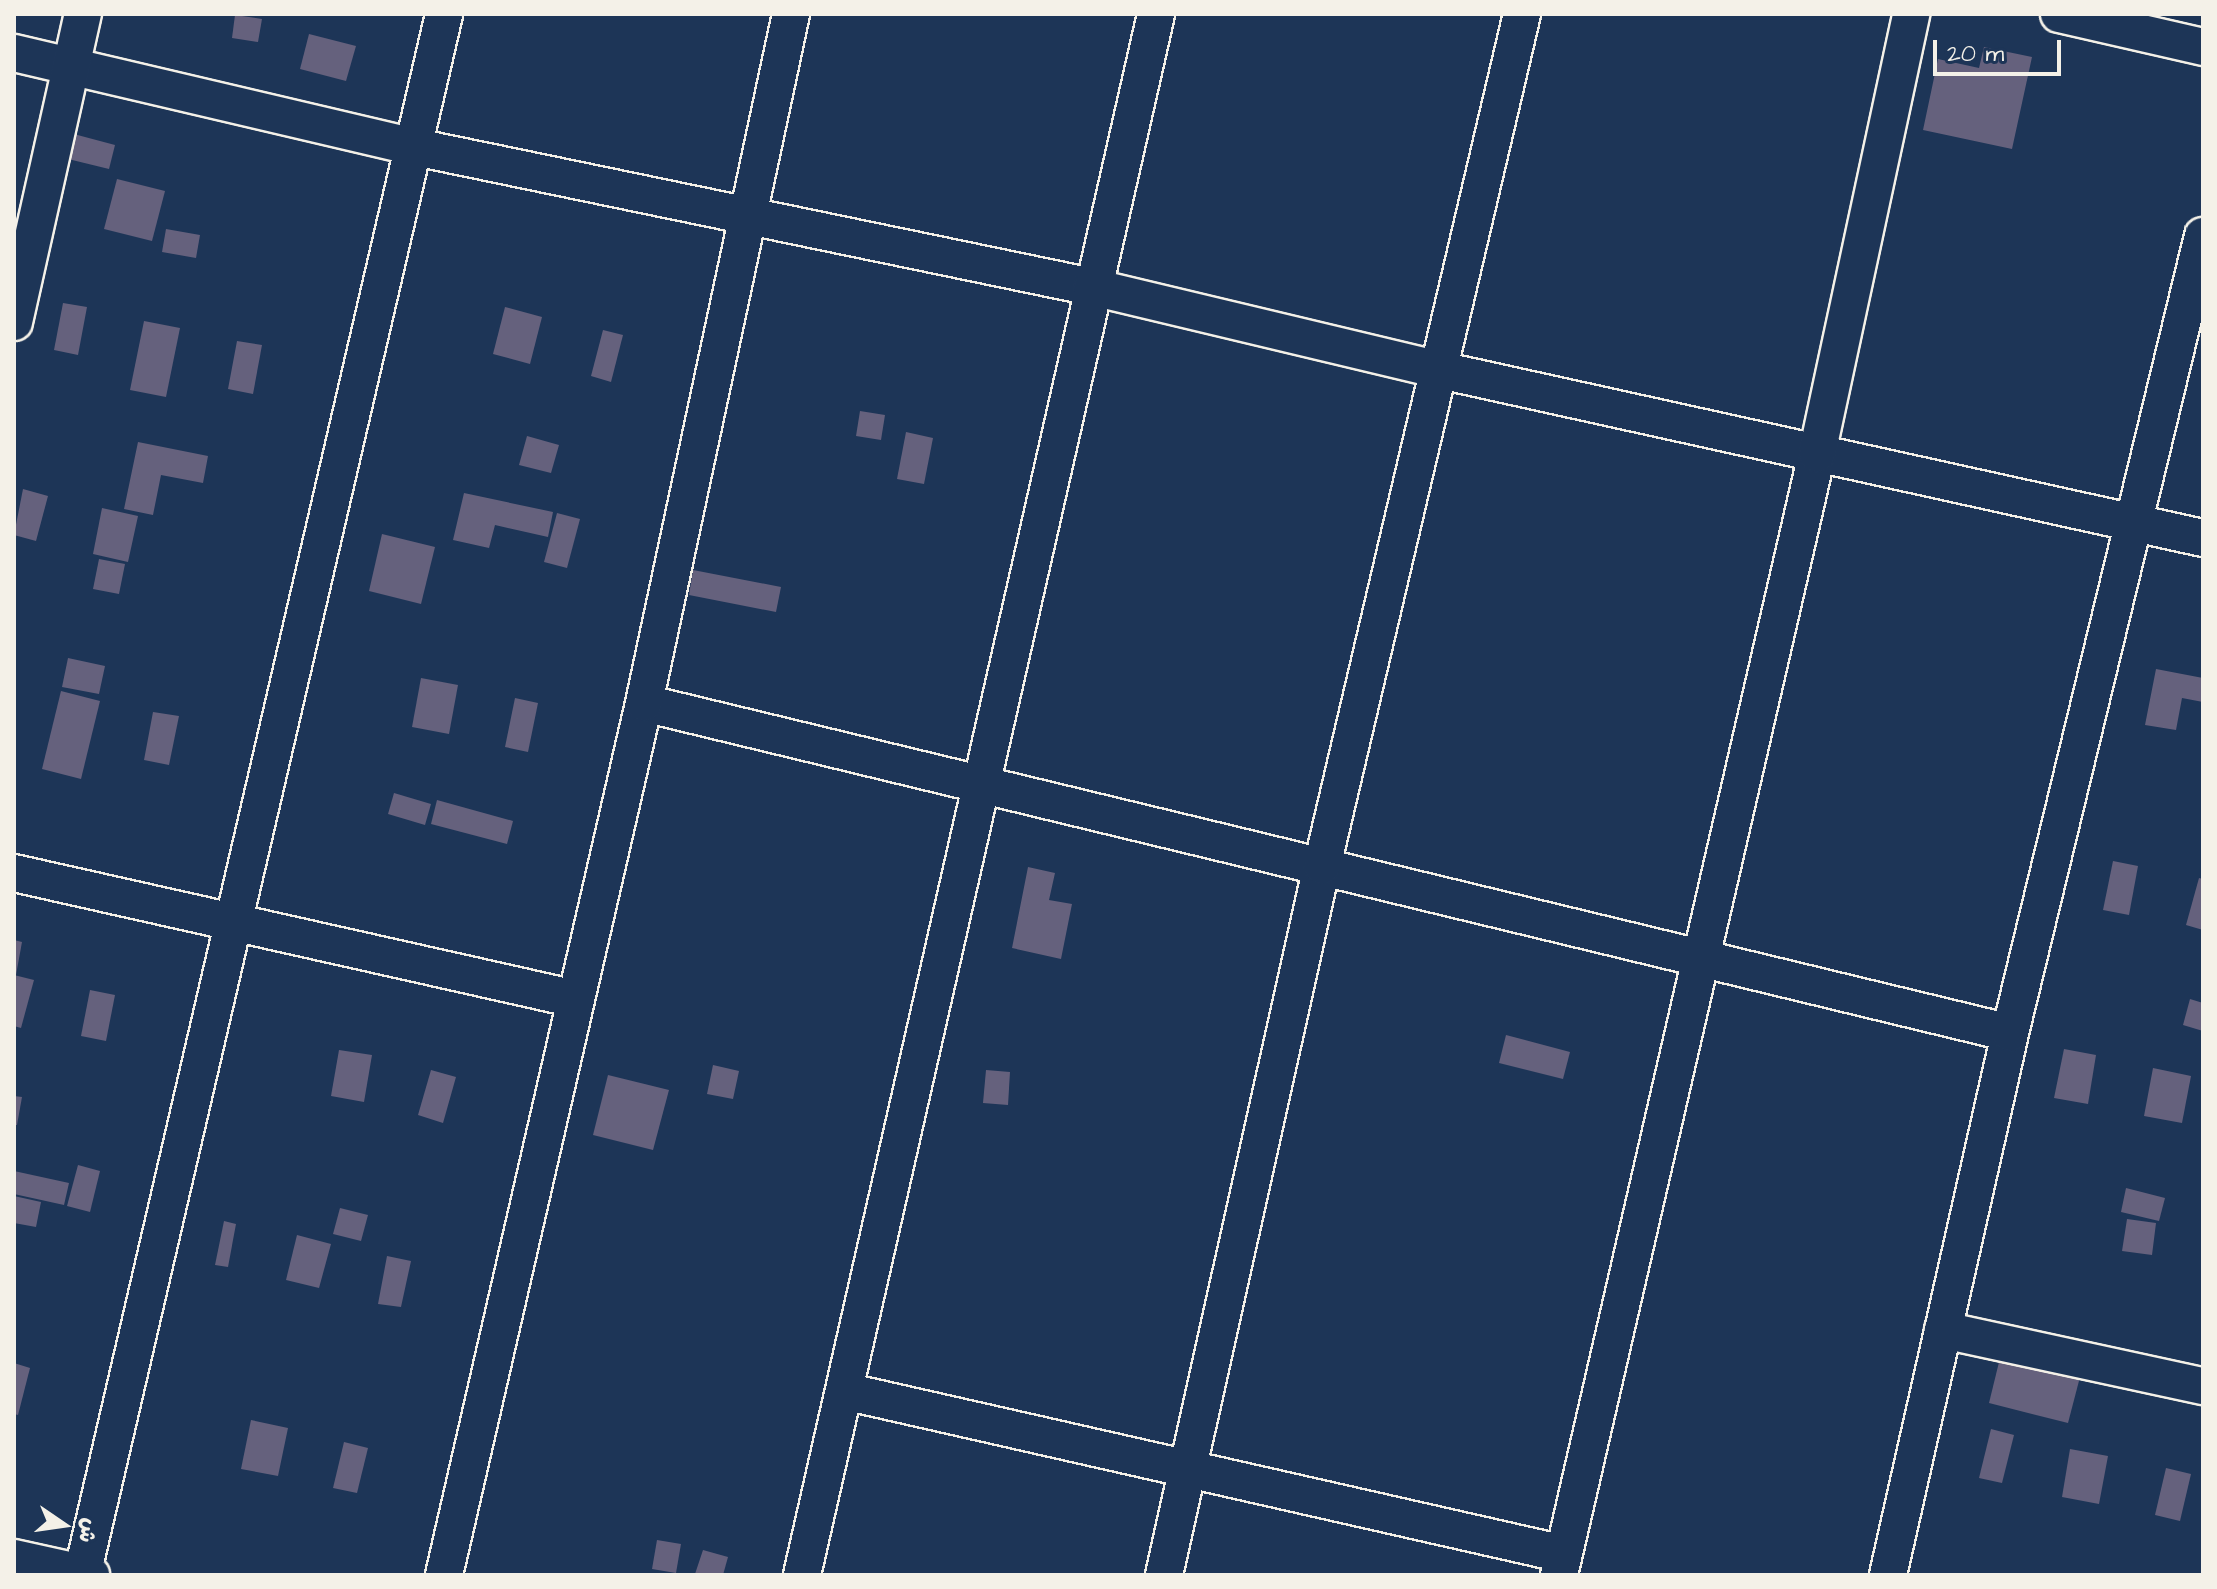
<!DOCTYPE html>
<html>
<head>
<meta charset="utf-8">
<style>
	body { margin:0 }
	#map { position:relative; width:2217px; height:1589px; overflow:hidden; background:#1d3557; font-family:"Architects Daughter","Playpen Sans Arabic",sans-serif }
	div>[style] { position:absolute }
	.building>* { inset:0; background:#65617d }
	.roads { filter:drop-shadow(2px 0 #f4f1e8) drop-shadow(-2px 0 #f4f1e8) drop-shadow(0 2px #f4f1e8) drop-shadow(0 -2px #f4f1e8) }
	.street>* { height:36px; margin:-18px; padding:0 18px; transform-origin:18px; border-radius:18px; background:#1d3557 }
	span { translate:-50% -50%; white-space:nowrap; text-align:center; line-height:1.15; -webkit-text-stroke:6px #1d3557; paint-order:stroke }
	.frame { position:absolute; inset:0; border:16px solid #f4f1e8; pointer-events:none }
	.north { position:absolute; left:24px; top:1485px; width:80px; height:80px; -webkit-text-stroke:6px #1d3557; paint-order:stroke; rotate:103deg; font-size:22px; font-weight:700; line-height:32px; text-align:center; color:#f4f1e8 }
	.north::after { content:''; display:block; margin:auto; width:28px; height:36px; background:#f4f1e8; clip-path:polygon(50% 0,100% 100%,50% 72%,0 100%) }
	.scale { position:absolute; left:1933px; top:40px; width:128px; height:36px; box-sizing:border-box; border:4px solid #f4f1e8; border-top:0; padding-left:10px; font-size:24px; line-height:28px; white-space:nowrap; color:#f4f1e8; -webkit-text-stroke:6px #1d3557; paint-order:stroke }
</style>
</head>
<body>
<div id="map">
	<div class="building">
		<i style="clip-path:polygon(235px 15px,262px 19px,258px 42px,232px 38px)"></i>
		<i style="clip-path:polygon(309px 34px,356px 46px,346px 81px,300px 69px)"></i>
		<i style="clip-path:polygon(1984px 47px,2032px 57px,2012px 149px,1923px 130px,1938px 59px,1979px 68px)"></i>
		<i style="clip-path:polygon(70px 133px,115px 145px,109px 169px,64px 158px)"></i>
		<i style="clip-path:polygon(117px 179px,165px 191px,152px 241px,104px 229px)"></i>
		<i style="clip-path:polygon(166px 229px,200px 235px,196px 258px,162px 252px)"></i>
		<i style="clip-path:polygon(63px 303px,87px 307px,78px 355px,54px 350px)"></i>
		<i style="clip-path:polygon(505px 307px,542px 317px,530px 364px,493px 354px)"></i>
		<i style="clip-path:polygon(144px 321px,180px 328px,166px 397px,130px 390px)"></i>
		<i style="clip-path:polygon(603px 330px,623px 335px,611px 382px,591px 376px)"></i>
		<i style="clip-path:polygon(237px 341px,262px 345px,253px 394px,228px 389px)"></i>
		<i style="clip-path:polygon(860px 411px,885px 415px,881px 440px,856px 436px)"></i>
		<i style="clip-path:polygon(906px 432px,933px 438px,924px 484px,897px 479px)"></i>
		<i style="clip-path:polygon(527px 436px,559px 445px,551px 473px,519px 465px)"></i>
		<i style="clip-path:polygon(138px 442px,208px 456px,203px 483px,161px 475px,153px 515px,124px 509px)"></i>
		<i style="clip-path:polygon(23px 489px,48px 496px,36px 541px,14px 535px)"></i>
		<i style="clip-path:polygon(464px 493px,553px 512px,548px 537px,495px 525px,489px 548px,453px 540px)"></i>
		<i style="clip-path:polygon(102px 508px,138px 516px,128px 562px,93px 554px)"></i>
		<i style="clip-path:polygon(557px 513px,580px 519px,567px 568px,544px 562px)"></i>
		<i style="clip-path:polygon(382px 534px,435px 547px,421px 604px,369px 591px)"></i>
		<i style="clip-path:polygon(99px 559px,125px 564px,119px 594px,93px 589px)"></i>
		<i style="clip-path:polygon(693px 570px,781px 587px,776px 612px,689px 595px)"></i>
		<i style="clip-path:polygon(68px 658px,105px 666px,99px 694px,62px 687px)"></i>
		<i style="clip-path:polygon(2156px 669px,2203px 678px,2203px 702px,2182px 698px,2176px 730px,2145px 725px)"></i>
		<i style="clip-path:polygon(421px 678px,458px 685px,449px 734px,412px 727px)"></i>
		<i style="clip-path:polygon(61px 691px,100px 701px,81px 779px,42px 769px)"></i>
		<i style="clip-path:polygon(515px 698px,538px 703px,528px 752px,505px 747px)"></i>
		<i style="clip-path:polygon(153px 712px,179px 716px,169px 765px,144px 760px)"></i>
		<i style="clip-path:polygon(394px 793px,431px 804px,425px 825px,388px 814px)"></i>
		<i style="clip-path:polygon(437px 800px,513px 821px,507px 844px,431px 824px)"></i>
		<i style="clip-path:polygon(2113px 861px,2138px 866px,2129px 915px,2103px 910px)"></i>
		<i style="clip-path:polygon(1028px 867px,1055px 873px,1049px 900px,1072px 904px,1061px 959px,1012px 948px)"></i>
		<i style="clip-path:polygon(2199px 878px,2203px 879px,2203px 930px,2186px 925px)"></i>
		<i style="clip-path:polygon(14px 940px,22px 942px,16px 975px,14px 975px)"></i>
		<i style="clip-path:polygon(14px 975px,34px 980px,21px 1028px,14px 1026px)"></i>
		<i style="clip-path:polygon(90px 990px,115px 995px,106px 1041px,81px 1036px)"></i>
		<i style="clip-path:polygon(2190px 999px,2203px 1003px,2203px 1031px,2183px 1025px)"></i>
		<i style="clip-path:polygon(1506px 1035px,1570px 1052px,1563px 1079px,1499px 1063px)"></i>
		<i style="clip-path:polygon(2064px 1049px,2096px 1055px,2088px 1104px,2054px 1098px)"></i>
		<i style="clip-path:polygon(339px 1050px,372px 1055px,364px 1102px,331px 1096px)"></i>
		<i style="clip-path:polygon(713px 1065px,739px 1071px,733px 1099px,707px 1094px)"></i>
		<i style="clip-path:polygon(2153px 1068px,2191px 1076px,2182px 1123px,2144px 1116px)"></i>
		<i style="clip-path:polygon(431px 1070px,456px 1077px,443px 1123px,418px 1115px)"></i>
		<i style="clip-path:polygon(986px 1070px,1010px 1072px,1008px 1105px,983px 1103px)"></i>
		<i style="clip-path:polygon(608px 1075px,669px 1090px,653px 1150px,593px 1135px)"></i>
		<i style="clip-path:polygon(14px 1096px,22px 1097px,17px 1125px,14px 1125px)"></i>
		<i style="clip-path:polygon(78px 1165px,100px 1171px,90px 1212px,67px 1206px)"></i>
		<i style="clip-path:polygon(14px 1171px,69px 1183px,64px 1205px,14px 1194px)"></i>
		<i style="clip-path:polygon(2126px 1188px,2165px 1198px,2159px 1221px,2121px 1212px)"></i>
		<i style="clip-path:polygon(14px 1196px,41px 1202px,36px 1227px,14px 1223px)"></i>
		<i style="clip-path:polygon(340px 1208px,368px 1215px,361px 1241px,333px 1234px)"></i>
		<i style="clip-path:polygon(2127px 1219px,2156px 1223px,2152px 1255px,2122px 1251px)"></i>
		<i style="clip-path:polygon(224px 1221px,236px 1224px,228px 1267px,215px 1265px)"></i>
		<i style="clip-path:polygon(297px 1235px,331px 1244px,319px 1288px,286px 1280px)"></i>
		<i style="clip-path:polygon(387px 1256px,411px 1261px,401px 1307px,378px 1304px)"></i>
		<i style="clip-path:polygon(2000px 1358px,2080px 1377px,2068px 1423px,1989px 1403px)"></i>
		<i style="clip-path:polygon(14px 1363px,30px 1368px,18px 1415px,14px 1414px)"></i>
		<i style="clip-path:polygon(251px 1420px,288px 1428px,278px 1476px,241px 1469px)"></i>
		<i style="clip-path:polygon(1991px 1429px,2014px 1435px,2002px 1483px,1979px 1478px)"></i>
		<i style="clip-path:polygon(344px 1442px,368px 1448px,357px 1493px,333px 1488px)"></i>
		<i style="clip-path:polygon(2070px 1449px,2108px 1456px,2099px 1504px,2062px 1497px)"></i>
		<i style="clip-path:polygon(2166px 1468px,2191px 1474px,2180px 1521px,2155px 1515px)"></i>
		<i style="clip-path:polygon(657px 1540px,681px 1544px,676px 1573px,652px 1569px)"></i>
		<i style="clip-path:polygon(703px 1550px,728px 1557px,723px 1575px,695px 1574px)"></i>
	</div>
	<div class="roads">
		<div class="street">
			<i style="left:2059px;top:14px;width:148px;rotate:12.9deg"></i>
			<i style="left:14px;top:53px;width:412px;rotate:13.2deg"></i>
			<i style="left:415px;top:147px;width:691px;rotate:11.68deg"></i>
			<i style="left:1092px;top:287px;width:358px;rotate:13.4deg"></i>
			<i style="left:1440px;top:370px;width:781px;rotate:12.42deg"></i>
			<i style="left:14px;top:322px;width:316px;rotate:-77.4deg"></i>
			<i style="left:644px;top:703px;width:1405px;rotate:13.58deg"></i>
			<i style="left:14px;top:873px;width:576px;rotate:12.64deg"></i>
			<i style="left:1943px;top:1330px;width:266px;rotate:12.2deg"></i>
			<i style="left:844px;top:1391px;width:738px;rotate:12.76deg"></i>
			<i style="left:14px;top:1558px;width:79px;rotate:12.4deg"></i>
			<i style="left:82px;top:1575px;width:1602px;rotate:-76.94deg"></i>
			<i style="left:444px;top:1575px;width:895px;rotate:-77.08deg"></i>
			<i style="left:644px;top:703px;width:705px;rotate:-77.96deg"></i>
			<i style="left:802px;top:1575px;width:1601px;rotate:-77.22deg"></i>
			<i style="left:1164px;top:1575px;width:726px;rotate:-77.44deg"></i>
			<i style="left:1322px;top:866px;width:875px;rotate:-76.79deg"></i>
			<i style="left:1559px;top:1575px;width:1150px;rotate:-77.04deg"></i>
			<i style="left:1817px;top:454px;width:450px;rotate:-77.9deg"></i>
			<i style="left:1888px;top:1575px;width:556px;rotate:-77.31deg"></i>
			<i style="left:2010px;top:1033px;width:820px;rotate:-76.39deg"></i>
		</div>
	</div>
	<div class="frame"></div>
	<div class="north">ش</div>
	<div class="scale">20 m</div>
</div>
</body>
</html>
